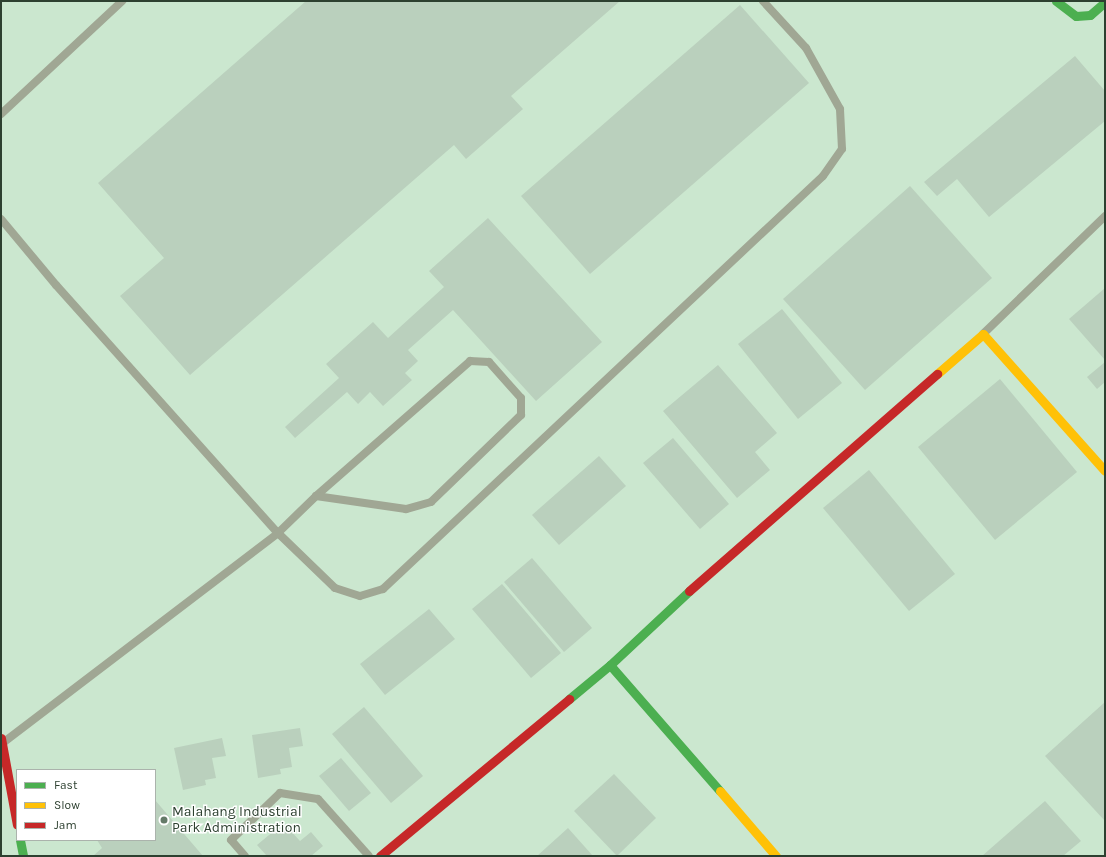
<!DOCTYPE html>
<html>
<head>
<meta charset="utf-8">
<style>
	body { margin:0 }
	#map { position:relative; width:1106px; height:857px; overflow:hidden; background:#cbe7cf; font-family:Karla,sans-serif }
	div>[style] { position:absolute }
	.building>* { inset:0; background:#bad0bd }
	.lane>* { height:8px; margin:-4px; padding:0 4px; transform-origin:4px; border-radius:4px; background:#a0a794 }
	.fast>* { height:9px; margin:-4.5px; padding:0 4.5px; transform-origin:4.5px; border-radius:4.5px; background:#4caf50 }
	.slow>* { height:9px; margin:-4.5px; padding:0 4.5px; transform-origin:4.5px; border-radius:4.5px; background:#ffc107 }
	.jam>* { height:9px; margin:-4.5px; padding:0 4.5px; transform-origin:4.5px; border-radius:4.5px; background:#c62828 }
	.dots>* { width:11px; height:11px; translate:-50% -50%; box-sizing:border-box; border:2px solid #fff; border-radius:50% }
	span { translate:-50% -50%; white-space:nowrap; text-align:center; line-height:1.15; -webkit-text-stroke:3px #fff; paint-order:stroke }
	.poi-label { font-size:14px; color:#2d4030 }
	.left { translate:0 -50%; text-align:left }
	.frame { position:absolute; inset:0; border:2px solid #2d4030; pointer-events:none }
	.legend { position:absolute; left:16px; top:769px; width:140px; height:72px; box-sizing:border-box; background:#fff; border:1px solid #abb3ac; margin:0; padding:5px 7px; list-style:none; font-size:12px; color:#2d4030 }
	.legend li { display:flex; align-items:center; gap:8px; height:20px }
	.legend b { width:20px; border:1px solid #abb3ac }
</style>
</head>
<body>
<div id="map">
	<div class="building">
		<i style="clip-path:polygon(306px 1px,620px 1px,511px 96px,523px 109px,466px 159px,454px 145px,190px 375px,120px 296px,164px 258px,98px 183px)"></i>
		<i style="clip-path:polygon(740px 5px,809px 83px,590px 274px,521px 196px)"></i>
		<i style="clip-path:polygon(1075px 56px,1105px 91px,1105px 121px,989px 217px,957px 179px,937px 196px,924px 182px)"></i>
		<i style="clip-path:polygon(910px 186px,992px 278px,865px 390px,783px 299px)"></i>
		<i style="clip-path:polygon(488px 218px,602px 342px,536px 401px,453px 310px,408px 350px,418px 361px,405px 373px,412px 380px,383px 406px,370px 392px,358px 404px,347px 392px,295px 438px,285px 427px,339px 378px,326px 364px,373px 322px,388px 338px,444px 287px,429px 271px)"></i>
		<i style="clip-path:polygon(1105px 288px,1105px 360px,1069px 319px)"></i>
		<i style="clip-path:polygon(782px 309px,842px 383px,798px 419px,738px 344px)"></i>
		<i style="clip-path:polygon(1105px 362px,1105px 382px,1097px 389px,1087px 377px)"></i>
		<i style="clip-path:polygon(718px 365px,777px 433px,755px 452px,770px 470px,737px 498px,663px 411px)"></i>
		<i style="clip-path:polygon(1000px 379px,1077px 472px,995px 540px,918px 447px)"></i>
		<i style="clip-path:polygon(673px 438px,729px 504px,700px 529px,643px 463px)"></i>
		<i style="clip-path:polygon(599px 456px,626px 486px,559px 545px,532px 515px)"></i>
		<i style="clip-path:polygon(869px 470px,955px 574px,909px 611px,823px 508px)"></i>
		<i style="clip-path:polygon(532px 558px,592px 628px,564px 652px,504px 582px)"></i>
		<i style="clip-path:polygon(502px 584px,561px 653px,531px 678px,472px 609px)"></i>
		<i style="clip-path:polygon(429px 609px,455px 639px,385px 695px,360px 664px)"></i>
		<i style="clip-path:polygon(1105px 702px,1105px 821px,1045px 756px)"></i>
		<i style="clip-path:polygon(364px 707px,423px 776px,391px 803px,332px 734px)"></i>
		<i style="clip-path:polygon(300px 728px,303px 746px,289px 748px,292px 767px,280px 769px,281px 774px,258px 778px,252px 735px)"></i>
		<i style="clip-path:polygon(222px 738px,226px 756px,212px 758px,216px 778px,205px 780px,206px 785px,183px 790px,174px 748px)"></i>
		<i style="clip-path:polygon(341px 758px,371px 793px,349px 811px,319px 776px)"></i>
		<i style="clip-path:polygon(614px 774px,656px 818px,617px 856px,574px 811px)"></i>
		<i style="clip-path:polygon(155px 800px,203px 856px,93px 856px,102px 848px,97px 840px,155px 840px)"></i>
		<i style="clip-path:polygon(1045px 801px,1081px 841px,1063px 856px,982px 856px)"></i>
		<i style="clip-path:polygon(287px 827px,300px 841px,311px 832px,323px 846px,311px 856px,267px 856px,257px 845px,275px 830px,279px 834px)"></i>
		<i style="clip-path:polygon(568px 828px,593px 856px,537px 856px)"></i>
	</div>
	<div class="lane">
		<i style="left:1px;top:114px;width:166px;rotate:-43deg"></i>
		<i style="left:1px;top:219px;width:86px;rotate:50.2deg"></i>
		<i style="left:56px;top:285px;width:333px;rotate:48.2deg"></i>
		<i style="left:278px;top:533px;width:79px;rotate:44deg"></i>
		<i style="left:335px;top:588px;width:26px;rotate:18deg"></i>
		<i style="left:360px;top:596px;width:24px;rotate:-17deg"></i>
		<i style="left:383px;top:589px;width:603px;rotate:-43.19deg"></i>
		<i style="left:823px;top:176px;width:33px;rotate:-55deg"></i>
		<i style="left:842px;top:149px;width:40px;rotate:-92.9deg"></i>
		<i style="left:840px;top:109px;width:70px;rotate:-119.1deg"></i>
		<i style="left:806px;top:48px;width:64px;rotate:-132.5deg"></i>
		<i style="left:983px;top:334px;width:170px;rotate:-44deg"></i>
		<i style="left:4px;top:742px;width:345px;rotate:-37.3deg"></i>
		<i style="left:278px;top:533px;width:53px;rotate:-44.2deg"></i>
		<i style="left:316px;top:496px;width:205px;rotate:-41.2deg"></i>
		<i style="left:470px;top:361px;width:19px;rotate:3deg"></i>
		<i style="left:489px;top:362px;width:48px;rotate:48.4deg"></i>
		<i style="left:521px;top:398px;width:17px;rotate:90deg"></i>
		<i style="left:521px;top:415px;width:125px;rotate:136deg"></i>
		<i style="left:431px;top:502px;width:26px;rotate:164deg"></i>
		<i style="left:406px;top:509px;width:91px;rotate:-171.8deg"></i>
		<i style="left:245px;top:856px;width:21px;rotate:-131deg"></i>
		<i style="left:231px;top:840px;width:68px;rotate:-43.8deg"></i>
		<i style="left:280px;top:793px;width:38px;rotate:9deg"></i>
		<i style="left:318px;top:799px;width:76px;rotate:48.2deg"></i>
	</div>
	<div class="fast">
		<i style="left:1056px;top:1px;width:25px;rotate:37deg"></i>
		<i style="left:1076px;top:16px;width:14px;rotate:-4deg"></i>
		<i style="left:1090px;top:15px;width:20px;rotate:-41deg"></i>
		<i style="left:610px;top:665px;width:167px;rotate:48.9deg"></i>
		<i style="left:569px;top:699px;width:53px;rotate:-39.7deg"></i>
		<i style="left:610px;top:665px;width:108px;rotate:-43.1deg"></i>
		<i style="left:20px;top:840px;width:16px;rotate:79deg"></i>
	</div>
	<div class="slow">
		<i style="left:937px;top:374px;width:61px;rotate:-41deg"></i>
		<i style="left:983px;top:334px;width:183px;rotate:48.3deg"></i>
		<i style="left:720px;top:791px;width:86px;rotate:49.3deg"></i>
	</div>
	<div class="jam">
		<i style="left:689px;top:591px;width:330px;rotate:-41.2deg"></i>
		<i style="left:1px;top:738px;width:88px;rotate:79.6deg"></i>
		<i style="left:380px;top:856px;width:246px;rotate:-39.7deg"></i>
	</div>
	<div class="dots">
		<i style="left:164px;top:820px;background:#647a68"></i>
	</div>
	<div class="poi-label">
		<span class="left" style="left:172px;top:820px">Malahang Industrial<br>Park Administration</span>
	</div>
	<div class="frame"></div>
	<ul class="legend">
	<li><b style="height:5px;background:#4caf50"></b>Fast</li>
	<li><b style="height:5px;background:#ffc107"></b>Slow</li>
	<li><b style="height:5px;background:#c62828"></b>Jam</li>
	</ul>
</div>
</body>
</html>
